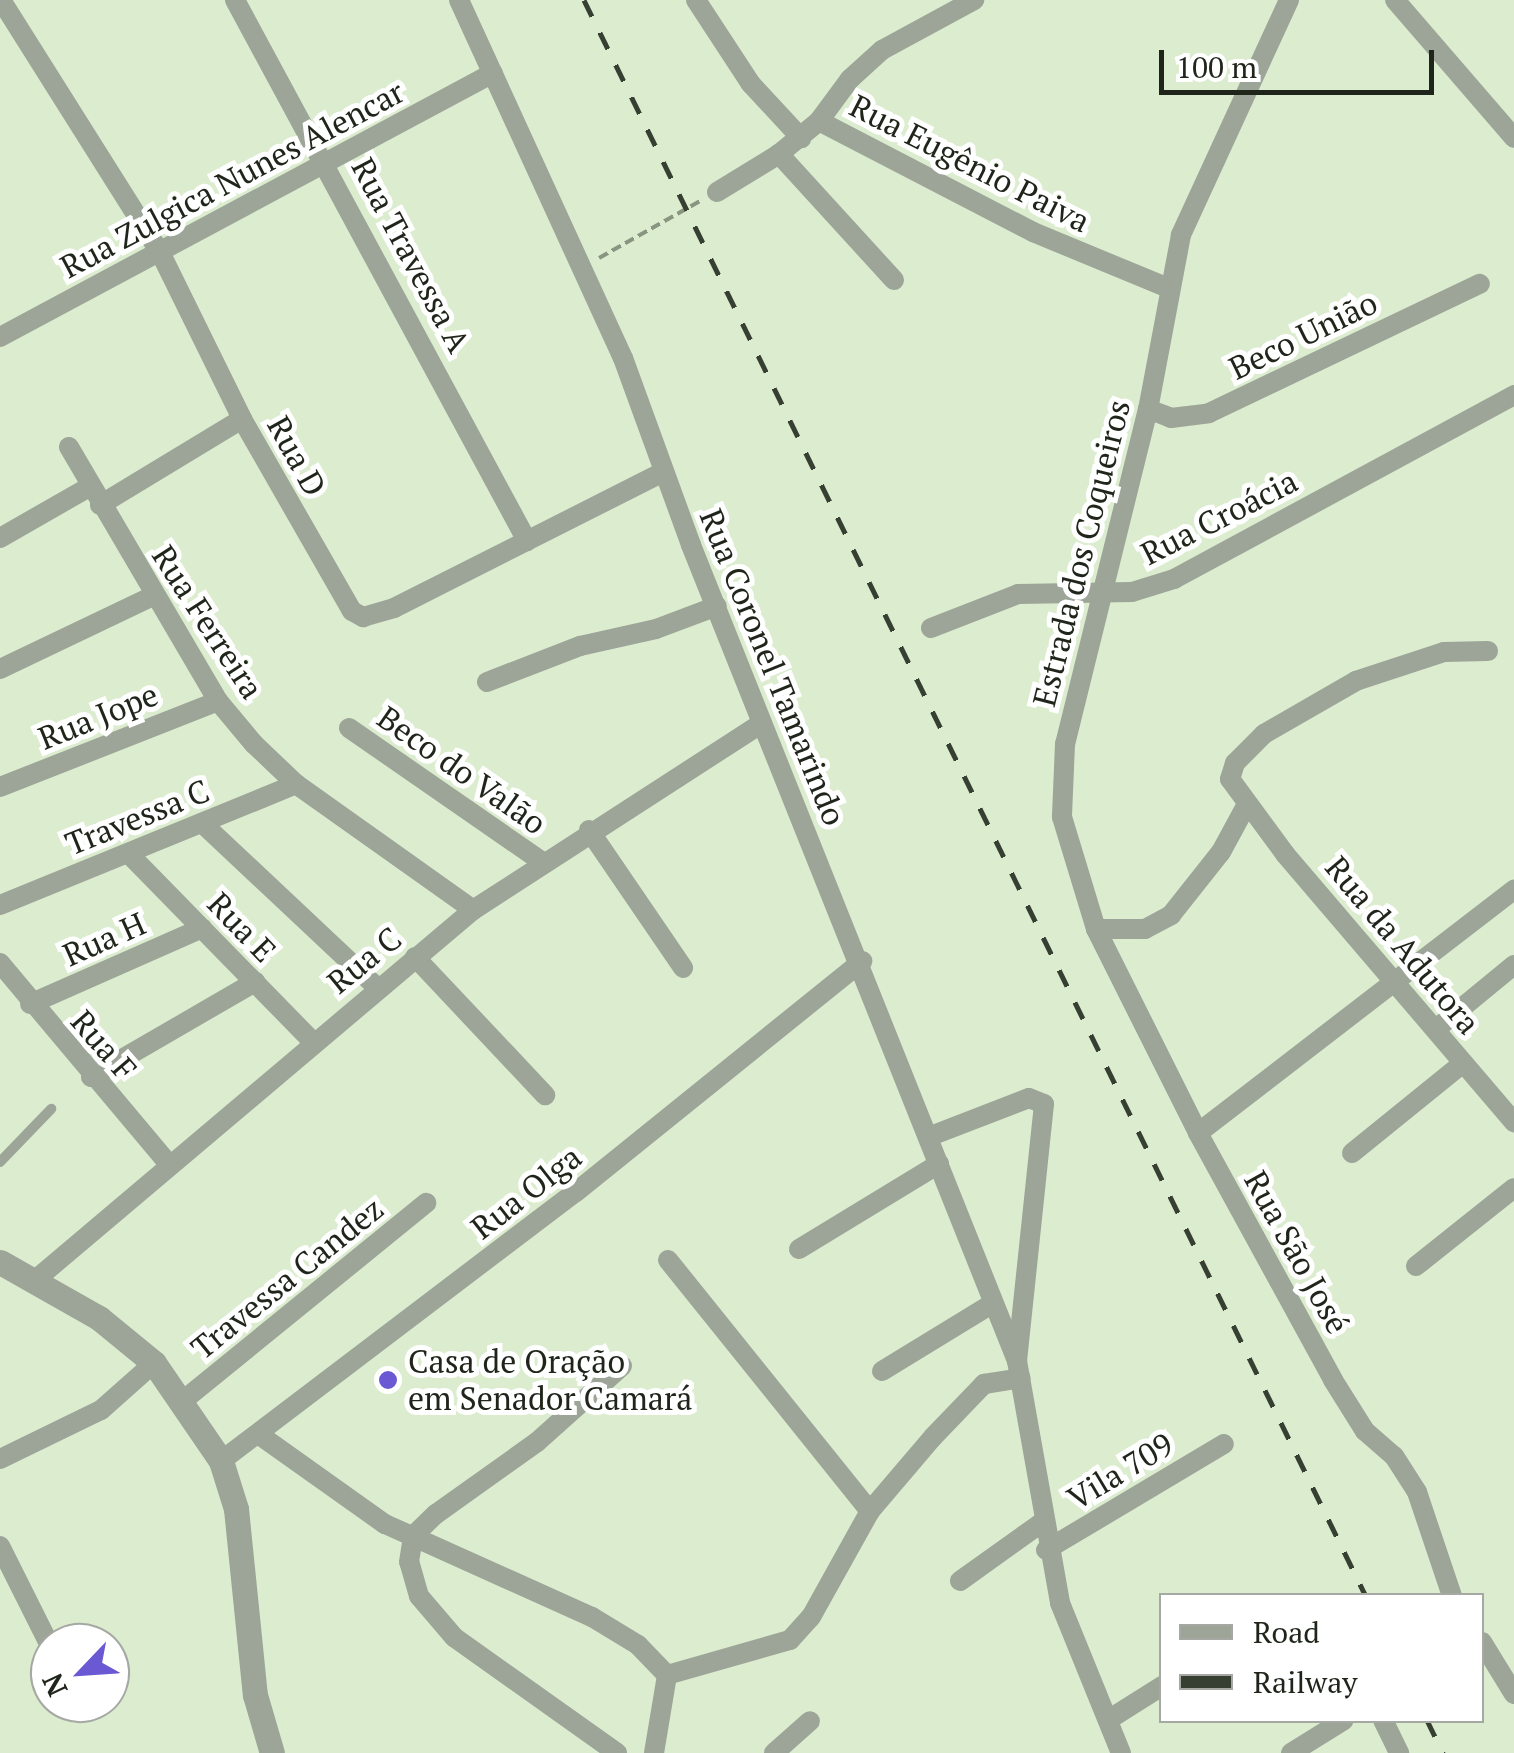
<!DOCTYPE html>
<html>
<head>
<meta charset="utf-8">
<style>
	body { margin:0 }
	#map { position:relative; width:1514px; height:1753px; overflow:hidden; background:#dbeccf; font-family:"PT Serif",serif }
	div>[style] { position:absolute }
	.path>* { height:4px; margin-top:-2px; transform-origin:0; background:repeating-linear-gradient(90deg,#899580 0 10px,transparent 0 15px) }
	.service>* { height:10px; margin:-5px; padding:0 5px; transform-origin:5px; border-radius:5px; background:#9da498 }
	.minor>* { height:20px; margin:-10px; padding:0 10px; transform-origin:10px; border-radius:10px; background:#9da498 }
	.tertiary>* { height:25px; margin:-12.5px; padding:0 12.5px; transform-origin:12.5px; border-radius:12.5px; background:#9da498 }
	.rail>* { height:5px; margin-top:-2.5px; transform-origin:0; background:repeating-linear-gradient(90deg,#373f32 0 18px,transparent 0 36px) }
	.dots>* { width:28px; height:28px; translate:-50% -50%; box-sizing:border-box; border:5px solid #fff; border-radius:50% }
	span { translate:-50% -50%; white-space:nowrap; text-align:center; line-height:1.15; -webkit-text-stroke:10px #fff; paint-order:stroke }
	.street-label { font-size:32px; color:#1f251a }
	.poi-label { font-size:32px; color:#1f251a }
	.left { translate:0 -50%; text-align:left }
	.legend { position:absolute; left:1159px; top:1593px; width:325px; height:130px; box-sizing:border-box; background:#fff; border:2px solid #a5a8a3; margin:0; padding:12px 18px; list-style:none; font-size:30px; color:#1f251a }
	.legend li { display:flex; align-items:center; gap:20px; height:50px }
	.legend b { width:50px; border:2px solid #a5a8a3 }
	.north { position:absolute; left:30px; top:1623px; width:100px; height:100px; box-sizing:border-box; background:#fff; border:2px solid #a5a8a3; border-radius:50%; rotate:245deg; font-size:28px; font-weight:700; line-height:40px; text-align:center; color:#1f251a }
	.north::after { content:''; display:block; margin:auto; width:35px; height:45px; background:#6a59d3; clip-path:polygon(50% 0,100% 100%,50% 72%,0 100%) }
	.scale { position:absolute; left:1159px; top:50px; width:275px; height:45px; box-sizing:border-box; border:5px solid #1f251a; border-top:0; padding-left:12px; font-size:30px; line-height:35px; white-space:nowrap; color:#1f251a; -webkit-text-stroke:8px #fff; paint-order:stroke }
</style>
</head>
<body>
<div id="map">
	<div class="path">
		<i style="left:599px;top:258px;width:116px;rotate:-29.4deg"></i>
	</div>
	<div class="service">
		<i style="left:0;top:1162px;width:74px;rotate:-46.1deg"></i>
	</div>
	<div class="minor">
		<i style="left:1px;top:0;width:298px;rotate:57.8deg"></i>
		<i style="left:160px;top:252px;width:186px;rotate:63.8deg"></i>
		<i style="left:242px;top:419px;width:221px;rotate:60.2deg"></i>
		<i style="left:352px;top:611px;width:13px;rotate:29deg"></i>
		<i style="left:363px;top:617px;width:32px;rotate:-16deg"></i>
		<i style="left:394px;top:608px;width:301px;rotate:-26.8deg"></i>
		<i style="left:235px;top:0;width:615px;rotate:61.64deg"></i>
		<i style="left:459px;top:0;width:394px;rotate:65.4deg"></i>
		<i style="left:623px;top:358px;width:199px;rotate:70deg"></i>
		<i style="left:691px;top:545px;width:879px;rotate:68.22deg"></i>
		<i style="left:696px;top:0;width:100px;rotate:56.8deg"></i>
		<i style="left:751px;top:84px;width:74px;rotate:47.2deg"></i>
		<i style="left:1289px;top:0;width:259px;rotate:114.7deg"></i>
		<i style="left:1181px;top:235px;width:177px;rotate:100.7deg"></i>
		<i style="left:1148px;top:409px;width:345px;rotate:103.9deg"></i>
		<i style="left:1065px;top:744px;width:73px;rotate:92.4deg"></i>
		<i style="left:1062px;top:817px;width:117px;rotate:73.1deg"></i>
		<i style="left:1096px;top:929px;width:228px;rotate:63.4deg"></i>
		<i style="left:1198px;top:1133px;width:281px;rotate:61.3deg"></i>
		<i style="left:1333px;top:1380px;width:60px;rotate:57.9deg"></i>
		<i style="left:1365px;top:1431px;width:38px;rotate:41deg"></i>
		<i style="left:1394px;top:1456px;width:43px;rotate:57.4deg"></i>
		<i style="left:1417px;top:1492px;width:110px;rotate:71.4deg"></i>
		<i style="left:1395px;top:0;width:182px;rotate:49.2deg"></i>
		<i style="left:819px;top:121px;width:52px;rotate:-53.6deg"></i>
		<i style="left:850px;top:79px;width:43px;rotate:-42.2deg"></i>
		<i style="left:882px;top:50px;width:105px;rotate:-28.5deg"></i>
		<i style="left:717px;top:192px;width:73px;rotate:-31.5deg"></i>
		<i style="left:894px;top:280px;width:171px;rotate:-132.4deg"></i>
		<i style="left:779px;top:154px;width:52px;rotate:-39.5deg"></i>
		<i style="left:819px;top:121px;width:241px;rotate:27.4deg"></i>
		<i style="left:1033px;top:232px;width:144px;rotate:22.5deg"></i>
		<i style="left:0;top:337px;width:559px;rotate:-28.17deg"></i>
		<i style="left:1148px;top:409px;width:25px;rotate:21deg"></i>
		<i style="left:1171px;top:418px;width:38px;rotate:-7deg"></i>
		<i style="left:1209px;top:413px;width:300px;rotate:-25.5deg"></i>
		<i style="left:69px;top:447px;width:294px;rotate:59.6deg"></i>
		<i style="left:218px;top:701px;width:56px;rotate:50.1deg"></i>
		<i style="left:254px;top:744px;width:58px;rotate:43.6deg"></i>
		<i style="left:296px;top:784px;width:217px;rotate:35.4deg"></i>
		<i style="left:100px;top:505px;width:166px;rotate:-31.2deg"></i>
		<i style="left:0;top:538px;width:103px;rotate:-29.8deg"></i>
		<i style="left:931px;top:628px;width:93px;rotate:-21.3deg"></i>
		<i style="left:1018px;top:594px;width:114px;rotate:-1deg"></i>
		<i style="left:1132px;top:592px;width:44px;rotate:-17.2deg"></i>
		<i style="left:1174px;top:579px;width:387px;rotate:-28.4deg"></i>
		<i style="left:1488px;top:651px;width:44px;rotate:178.7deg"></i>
		<i style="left:1444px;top:652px;width:93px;rotate:161.8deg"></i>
		<i style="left:1356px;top:681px;width:106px;rotate:150.1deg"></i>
		<i style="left:1264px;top:734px;width:41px;rotate:135deg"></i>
		<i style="left:1235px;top:763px;width:17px;rotate:107deg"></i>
		<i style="left:1230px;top:779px;width:93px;rotate:53.7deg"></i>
		<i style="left:1285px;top:854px;width:353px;rotate:49.5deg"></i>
		<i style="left:0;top:669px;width:170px;rotate:-25.5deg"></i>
		<i style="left:487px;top:682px;width:100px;rotate:-21.2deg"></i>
		<i style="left:580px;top:646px;width:78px;rotate:-12.6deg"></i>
		<i style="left:656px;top:629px;width:65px;rotate:-20.7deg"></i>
		<i style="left:349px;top:728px;width:234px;rotate:34.7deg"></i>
		<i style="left:0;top:787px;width:234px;rotate:-21.5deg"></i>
		<i style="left:202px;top:823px;width:241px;rotate:43.2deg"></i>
		<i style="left:589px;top:830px;width:167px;rotate:55.7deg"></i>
		<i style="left:129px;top:854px;width:262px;rotate:45.6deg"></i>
		<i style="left:0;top:905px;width:320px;rotate:-22.2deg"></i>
		<i style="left:1096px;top:929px;width:49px"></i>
		<i style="left:1145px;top:929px;width:30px;rotate:-28deg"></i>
		<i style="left:1171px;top:915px;width:80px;rotate:-51.6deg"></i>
		<i style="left:1221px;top:852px;width:52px;rotate:-61.5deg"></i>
		<i style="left:415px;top:957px;width:190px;rotate:46.7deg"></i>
		<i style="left:0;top:963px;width:260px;rotate:50deg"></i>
		<i style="left:30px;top:1004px;width:188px;rotate:-23.8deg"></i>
		<i style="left:1436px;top:1029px;width:101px;rotate:-39.4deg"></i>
		<i style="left:91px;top:1077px;width:190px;rotate:-30.1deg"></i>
		<i style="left:1198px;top:1133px;width:399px;rotate:-37.6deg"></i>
		<i style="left:928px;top:1137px;width:108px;rotate:-21.1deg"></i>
		<i style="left:1029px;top:1098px;width:16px;rotate:22deg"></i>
		<i style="left:1044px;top:1104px;width:258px;rotate:96deg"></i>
		<i style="left:1017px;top:1361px;width:246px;rotate:79.9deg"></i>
		<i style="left:1060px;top:1603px;width:162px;rotate:67.9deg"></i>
		<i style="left:1352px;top:1153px;width:143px;rotate:-39deg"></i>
		<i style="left:799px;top:1249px;width:164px;rotate:-31.3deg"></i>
		<i style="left:668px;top:1260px;width:322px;rotate:51.2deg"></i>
		<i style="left:1416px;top:1266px;width:125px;rotate:-38.5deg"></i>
		<i style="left:34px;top:1281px;width:575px;rotate:-40.2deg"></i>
		<i style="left:473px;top:910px;width:343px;rotate:-32.9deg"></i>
		<i style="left:882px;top:1371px;width:127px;rotate:-31.4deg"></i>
		<i style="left:185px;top:1399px;width:311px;rotate:-39.1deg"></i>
		<i style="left:261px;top:1436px;width:152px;rotate:35.4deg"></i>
		<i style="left:385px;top:1524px;width:227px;rotate:24.2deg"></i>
		<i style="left:592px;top:1617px;width:54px;rotate:31.3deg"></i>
		<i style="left:638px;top:1645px;width:42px;rotate:46deg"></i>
		<i style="left:0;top:1459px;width:112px;rotate:-25.9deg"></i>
		<i style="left:101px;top:1410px;width:71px;rotate:-41.6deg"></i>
		<i style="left:221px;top:1461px;width:445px;rotate:-37.2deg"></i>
		<i style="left:576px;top:1192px;width:368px;rotate:-38.9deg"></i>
		<i style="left:0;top:1546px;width:112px;rotate:63.4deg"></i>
		<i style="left:1046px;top:1550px;width:207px;rotate:-30.8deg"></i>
		<i style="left:960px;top:1581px;width:100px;rotate:-35.6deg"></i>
		<i style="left:1482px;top:1642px;width:61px;rotate:58.4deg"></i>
		<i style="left:667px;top:1675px;width:128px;rotate:-15.9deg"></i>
		<i style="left:790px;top:1640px;width:31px;rotate:-48deg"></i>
		<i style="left:811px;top:1617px;width:121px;rotate:-60.9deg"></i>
		<i style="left:870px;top:1511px;width:97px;rotate:-49.6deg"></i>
		<i style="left:933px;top:1437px;width:74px;rotate:-46.1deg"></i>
		<i style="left:984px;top:1384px;width:37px;rotate:-9deg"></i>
		<i style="left:78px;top:1703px;width:3px;rotate:72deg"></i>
		<i style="left:1108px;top:1720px;width:64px;rotate:-32.2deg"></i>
		<i style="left:1383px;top:1720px;width:37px;rotate:64deg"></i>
		<i style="left:617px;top:1753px;width:200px;rotate:-144.6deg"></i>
		<i style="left:454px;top:1637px;width:54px;rotate:-130.5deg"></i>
		<i style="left:419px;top:1596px;width:35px;rotate:-106deg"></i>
		<i style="left:409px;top:1562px;width:26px;rotate:-81deg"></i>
		<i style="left:413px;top:1536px;width:32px;rotate:-44deg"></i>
		<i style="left:436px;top:1514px;width:124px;rotate:-35.5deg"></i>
		<i style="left:537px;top:1442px;width:114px;rotate:-41.8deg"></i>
		<i style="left:654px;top:1753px;width:79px;rotate:-80.5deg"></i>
		<i style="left:774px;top:1753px;width:48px;rotate:-41.6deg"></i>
		<i style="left:1291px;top:1753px;width:62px;rotate:-31.9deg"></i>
	</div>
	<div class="tertiary">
		<i style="left:0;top:1262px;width:114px;rotate:29.5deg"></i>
		<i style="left:99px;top:1318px;width:71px;rotate:39.3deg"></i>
		<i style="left:154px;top:1363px;width:119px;rotate:55.6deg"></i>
		<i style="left:221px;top:1461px;width:50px;rotate:72.6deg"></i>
		<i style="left:236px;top:1509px;width:187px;rotate:84.2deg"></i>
		<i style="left:255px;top:1695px;width:60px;rotate:73.7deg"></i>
	</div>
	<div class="rail">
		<i style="left:584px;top:0;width:1777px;rotate:63.9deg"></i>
		<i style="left:1427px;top:1720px;width:37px;rotate:64deg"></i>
	</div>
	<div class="dots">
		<i style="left:388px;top:1380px;background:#6a59d3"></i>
	</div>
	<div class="street-label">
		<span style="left:970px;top:163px;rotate:27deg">Rua Eugênio Paiva</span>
		<span style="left:232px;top:179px;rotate:-28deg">Rua Zulgica Nunes Alencar</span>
		<span style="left:411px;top:255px;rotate:62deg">Rua Travessa A</span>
		<span style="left:1303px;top:335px;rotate:-26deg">Beco União</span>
		<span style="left:297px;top:456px;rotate:61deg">Rua D</span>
		<span style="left:1219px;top:517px;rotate:-27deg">Rua Croácia</span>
		<span style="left:1081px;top:553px;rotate:-76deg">Estrada dos Coqueiros</span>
		<span style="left:208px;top:622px;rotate:57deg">Rua Ferreira</span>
		<span style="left:773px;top:667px;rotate:68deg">Rua Coronel Tamarindo</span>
		<span style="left:98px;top:716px;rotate:-22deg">Rua Jope</span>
		<span style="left:462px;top:770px;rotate:35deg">Beco do Valão</span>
		<span style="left:137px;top:817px;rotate:-22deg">Travessa C</span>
		<span style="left:242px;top:927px;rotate:46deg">Rua E</span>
		<span style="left:104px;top:939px;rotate:-24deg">Rua H</span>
		<span style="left:1403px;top:945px;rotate:50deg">Rua da Adutora</span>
		<span style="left:364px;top:960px;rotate:-39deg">Rua C</span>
		<span style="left:104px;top:1045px;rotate:49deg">Rua F</span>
		<span style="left:526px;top:1192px;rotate:-38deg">Rua Olga</span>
		<span style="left:1297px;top:1252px;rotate:61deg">Rua São José</span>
		<span style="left:287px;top:1278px;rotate:-39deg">Travessa Candez</span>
		<span style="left:1120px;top:1471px;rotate:-31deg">Vila 709</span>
	</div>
	<div class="poi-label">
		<span class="left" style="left:408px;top:1380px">Casa de Oração<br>em Senador Camará</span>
	</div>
	<ul class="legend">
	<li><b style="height:12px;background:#9da498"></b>Road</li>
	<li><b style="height:12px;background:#373f32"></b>Railway</li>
	</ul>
	<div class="north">N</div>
	<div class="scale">100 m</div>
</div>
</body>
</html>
